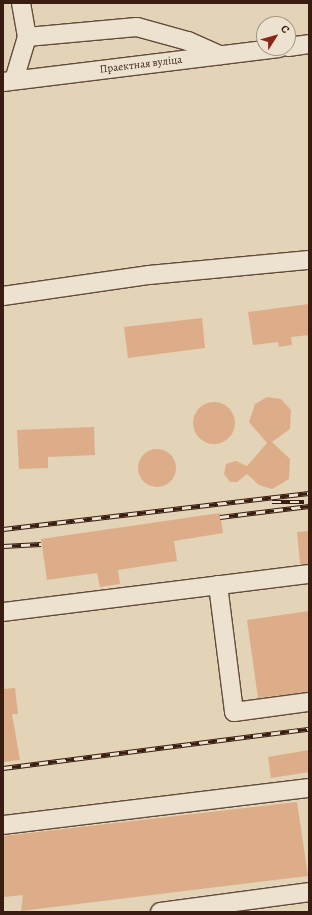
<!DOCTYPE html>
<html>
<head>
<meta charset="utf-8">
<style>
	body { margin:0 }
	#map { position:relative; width:312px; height:915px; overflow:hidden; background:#e3d3b7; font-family:Alegreya,serif }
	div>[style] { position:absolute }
	.building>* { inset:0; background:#ddad89 }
	.round { border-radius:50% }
	.roads { filter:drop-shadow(1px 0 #644a3b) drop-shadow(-1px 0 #644a3b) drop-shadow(0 1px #644a3b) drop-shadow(0 -1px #644a3b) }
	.minor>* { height:18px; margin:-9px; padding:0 9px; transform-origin:9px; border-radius:9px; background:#ede2d0 }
	.rail>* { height:4.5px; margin-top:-2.25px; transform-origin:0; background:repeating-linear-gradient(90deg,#ede2d0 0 9px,#391d12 0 18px); box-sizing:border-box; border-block:1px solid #391d12 }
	span { translate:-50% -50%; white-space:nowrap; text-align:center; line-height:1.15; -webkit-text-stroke:4px #ede2d0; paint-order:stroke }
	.street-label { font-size:11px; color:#391d12 }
	.frame { position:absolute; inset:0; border:4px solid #391d12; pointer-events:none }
	.north { position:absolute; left:256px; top:16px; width:40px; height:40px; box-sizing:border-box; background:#ede2d0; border:1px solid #a59384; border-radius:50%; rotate:53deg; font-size:11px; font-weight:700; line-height:16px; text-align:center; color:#391d12 }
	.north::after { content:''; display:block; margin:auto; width:14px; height:18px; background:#8f2418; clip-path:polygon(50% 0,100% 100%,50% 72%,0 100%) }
</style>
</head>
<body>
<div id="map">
	<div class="building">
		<i style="clip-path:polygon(309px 304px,309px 335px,291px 337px,292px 345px,279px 347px,278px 342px,253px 345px,248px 312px)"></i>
		<i style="clip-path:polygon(202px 318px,205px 348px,128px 358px,124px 327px)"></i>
		<i style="clip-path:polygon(267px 397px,281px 399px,291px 410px,290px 429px,272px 442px,290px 459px,289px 479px,272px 489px,259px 485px,247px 474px,237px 482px,230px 482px,224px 474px,226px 464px,236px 461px,247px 466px,267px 443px,249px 422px,255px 404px)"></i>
		<i class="round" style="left:193px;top:402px;width:42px;height:42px"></i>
		<i style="clip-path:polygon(94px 427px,95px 455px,48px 457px,48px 468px,19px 469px,17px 430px)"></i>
		<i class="round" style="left:138px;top:449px;width:38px;height:38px"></i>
		<i style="clip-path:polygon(220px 513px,223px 533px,174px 541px,177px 561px,118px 570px,120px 584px,100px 587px,97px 573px,47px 580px,41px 539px)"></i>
		<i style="clip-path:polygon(309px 531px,309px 564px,300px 564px,297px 532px)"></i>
		<i style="clip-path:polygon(309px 611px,309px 692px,258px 698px,247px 620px)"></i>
		<i style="clip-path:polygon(15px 688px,18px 714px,12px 714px,20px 760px,3px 762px,3px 689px)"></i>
		<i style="clip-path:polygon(309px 750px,309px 772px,271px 778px,268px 757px)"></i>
		<i style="clip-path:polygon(297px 802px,308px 876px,21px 911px,23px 895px,3px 897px,3px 836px)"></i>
	</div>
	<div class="roads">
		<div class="minor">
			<i style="left:27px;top:37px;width:110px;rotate:-5.2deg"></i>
			<i style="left:137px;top:27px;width:53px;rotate:15.4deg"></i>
			<i style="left:188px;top:41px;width:35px;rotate:24deg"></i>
			<i style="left:288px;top:47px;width:21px;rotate:-8deg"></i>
			<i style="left:14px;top:80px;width:45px;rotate:-73.2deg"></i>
			<i style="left:27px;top:37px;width:35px;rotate:-100deg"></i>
			<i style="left:3px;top:82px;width:278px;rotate:-7deg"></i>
			<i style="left:3px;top:296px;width:148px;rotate:-8.2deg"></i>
			<i style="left:149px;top:275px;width:161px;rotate:-5.4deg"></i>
			<i style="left:218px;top:585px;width:128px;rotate:82.8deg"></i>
			<i style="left:234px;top:712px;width:76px;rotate:-7.6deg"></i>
			<i style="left:3px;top:612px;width:308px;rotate:-7.1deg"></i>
			<i style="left:3px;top:825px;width:308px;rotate:-6.9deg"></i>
			<i style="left:160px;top:912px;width:150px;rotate:-7.6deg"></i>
		</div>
	</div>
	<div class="rail">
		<i style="left:272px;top:502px;width:32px"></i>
		<i style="left:220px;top:517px;width:90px;rotate:-7deg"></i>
		<i style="left:3px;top:529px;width:308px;rotate:-6.7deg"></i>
		<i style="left:3px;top:546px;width:38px;rotate:-3deg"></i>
		<i style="left:3px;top:768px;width:308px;rotate:-7.3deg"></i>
	</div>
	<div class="street-label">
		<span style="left:141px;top:65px;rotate:-7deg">Праектная вуліца</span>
	</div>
	<div class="frame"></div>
	<div class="north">С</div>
</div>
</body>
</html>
